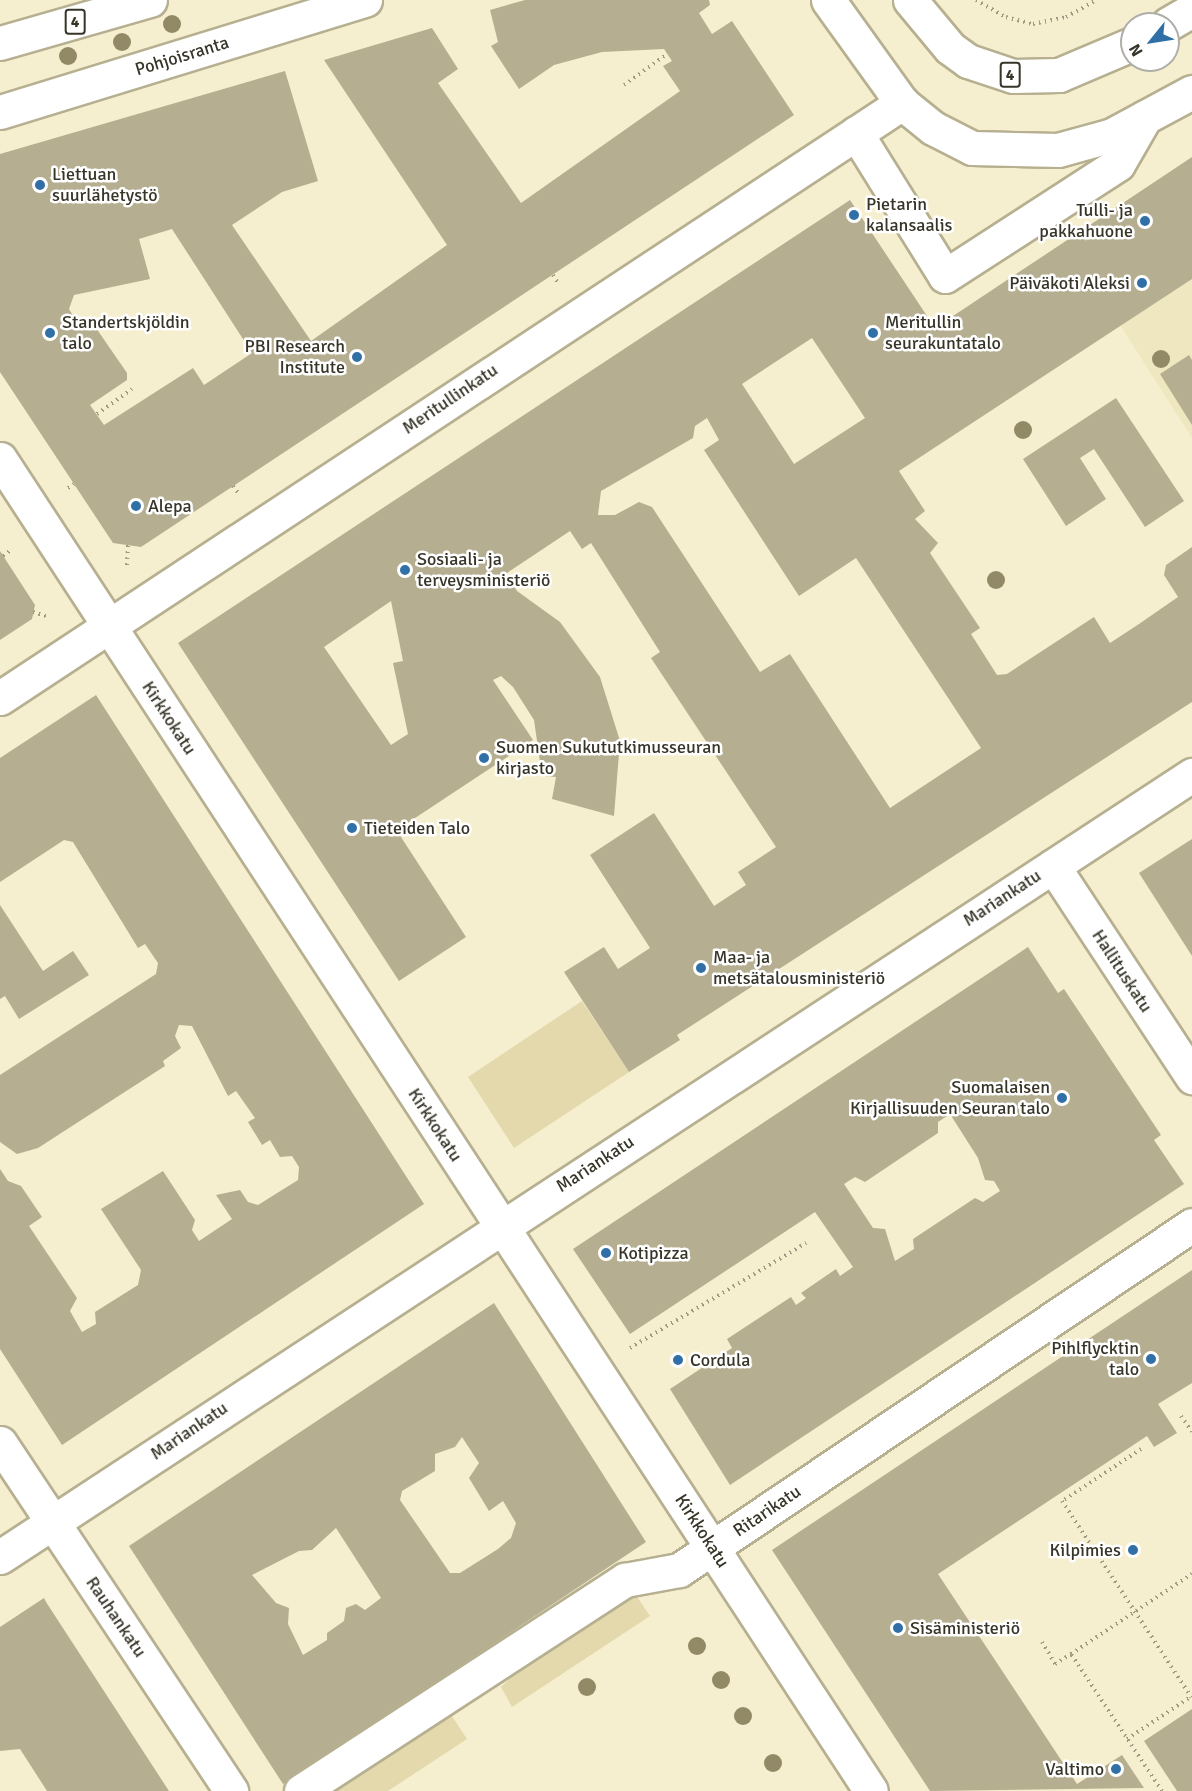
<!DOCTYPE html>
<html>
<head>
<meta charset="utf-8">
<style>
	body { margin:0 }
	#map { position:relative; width:1192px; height:1791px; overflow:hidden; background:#f6efcf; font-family:Signika,sans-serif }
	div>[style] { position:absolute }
	.built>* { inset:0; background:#efe7bf }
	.green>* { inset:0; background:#e3d9ac }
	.building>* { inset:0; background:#b5ae90 }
	.path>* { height:4px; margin-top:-2px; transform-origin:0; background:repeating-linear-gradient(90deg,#9e9982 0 1.5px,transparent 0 6px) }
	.roads { filter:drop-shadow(2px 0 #b6b091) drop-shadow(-2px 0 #b6b091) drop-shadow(0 2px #b6b091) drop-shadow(0 -2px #b6b091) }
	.minor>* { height:33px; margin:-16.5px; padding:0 16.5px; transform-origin:16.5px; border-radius:16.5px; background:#fff }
	.major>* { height:33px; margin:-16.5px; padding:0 16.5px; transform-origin:16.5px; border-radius:16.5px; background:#fff }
	.trees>* { width:18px; height:18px; margin:-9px; border-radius:50%; background:#928a66 }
	.dots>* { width:16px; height:16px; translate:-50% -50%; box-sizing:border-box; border:3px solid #fff; border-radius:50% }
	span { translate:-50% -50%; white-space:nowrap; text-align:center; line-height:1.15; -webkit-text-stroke:5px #fff; paint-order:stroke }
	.shield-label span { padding:2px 4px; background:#fff; border:2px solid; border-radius:4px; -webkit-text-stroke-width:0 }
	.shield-label { font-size:16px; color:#373528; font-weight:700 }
	.street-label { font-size:18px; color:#373528 }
	.poi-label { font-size:18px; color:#373528 }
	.left { translate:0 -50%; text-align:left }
	.right { translate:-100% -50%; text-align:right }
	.north { position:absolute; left:1120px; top:12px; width:60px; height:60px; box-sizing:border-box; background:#fff; border:2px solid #afaea9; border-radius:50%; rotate:240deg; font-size:16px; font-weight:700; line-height:24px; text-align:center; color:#373528 }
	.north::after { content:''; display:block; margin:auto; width:21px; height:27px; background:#3070a7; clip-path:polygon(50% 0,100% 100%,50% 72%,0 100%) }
</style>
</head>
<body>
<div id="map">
	<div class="built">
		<i style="clip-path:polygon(1192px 157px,1192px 438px,1120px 325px)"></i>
	</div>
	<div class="green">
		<i style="clip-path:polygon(582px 1001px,629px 1072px,514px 1148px,468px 1077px)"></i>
		<i style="clip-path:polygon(632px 1589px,650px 1616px,512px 1707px,501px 1687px,541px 1649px)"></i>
		<i style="clip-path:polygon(444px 1704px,467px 1739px,388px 1791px,317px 1791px)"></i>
	</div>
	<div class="building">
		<i style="clip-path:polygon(evenodd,525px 0,709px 0,710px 5px,699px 13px,712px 34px,732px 21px,794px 115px,141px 547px,113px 543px,0 372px,0 154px,285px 71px,318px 181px,282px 192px,232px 225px,311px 341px,447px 245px,324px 60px,432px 28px,458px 69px,438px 83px,521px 203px,680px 91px,663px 66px,672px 61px,664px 49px,602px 52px,554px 65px,519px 89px,491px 46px,498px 42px,490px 10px,525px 0,172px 229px,252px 353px,204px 385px,193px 368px,104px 425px,90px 405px,127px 380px,127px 373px,94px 325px,75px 319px,69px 309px,74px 295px,150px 279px,139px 239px,172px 229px)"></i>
		<i style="clip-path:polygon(evenodd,1192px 157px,1192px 279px,899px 471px,925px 511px,915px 519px,938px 543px,930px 553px,980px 628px,971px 634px,997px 675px,1007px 674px,1094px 617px,1110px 643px,1139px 624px,1178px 597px,1164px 575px,1166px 565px,1192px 547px,1192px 702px,677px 1035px,680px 1040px,629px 1072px,564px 972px,604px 947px,618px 969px,650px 948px,590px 855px,654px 813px,714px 906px,746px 885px,738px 872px,776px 847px,651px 658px,660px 652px,591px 543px,582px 549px,570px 531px,495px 581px,510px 579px,517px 591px,560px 622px,600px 677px,620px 741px,614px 816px,552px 799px,556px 777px,542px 776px,534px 720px,513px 687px,501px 676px,493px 680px,533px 740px,403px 826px,406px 830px,399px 834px,466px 937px,399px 981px,178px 643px,850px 200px,935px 328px,1192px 157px,812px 338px,865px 418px,794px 464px,742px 384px,812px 338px,1192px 157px,707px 418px,719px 440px,704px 450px,799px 596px,856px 558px,981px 748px,890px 808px,790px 654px,760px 672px,652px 507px,639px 502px,615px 515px,598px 515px,601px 491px,693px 438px,695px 426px,707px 418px,1192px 157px,391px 601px,403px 661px,393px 663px,408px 734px,391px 745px,324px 647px,391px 601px)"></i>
		<i style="clip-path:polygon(1189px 355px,1192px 360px,1192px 425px,1160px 374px)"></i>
		<i style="clip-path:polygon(1116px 398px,1184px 501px,1145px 527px,1094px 449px,1080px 458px,1106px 499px,1066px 526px,1023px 459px)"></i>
		<i style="clip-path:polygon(0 551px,35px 605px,32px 619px,0 640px)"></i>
		<i style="clip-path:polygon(96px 695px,424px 1204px,62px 1445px,0 1349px,0 1169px,8px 1181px,21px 1186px,42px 1217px,29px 1226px,77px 1298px,70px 1311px,82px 1332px,96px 1324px,95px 1312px,138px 1285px,141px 1270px,101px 1209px,163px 1171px,195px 1220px,192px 1230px,199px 1241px,232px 1219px,216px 1195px,240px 1190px,248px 1202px,258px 1205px,298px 1180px,299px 1167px,292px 1156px,280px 1157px,270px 1140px,262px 1145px,248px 1122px,255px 1118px,236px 1091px,228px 1096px,192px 1026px,179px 1025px,175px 1036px,181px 1048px,163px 1061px,165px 1066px,38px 1148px,17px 1154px,0 1142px,0 1075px,156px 974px,158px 963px,145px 944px,138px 948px,73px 842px,64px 840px,0 882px,0 758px)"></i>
		<i style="clip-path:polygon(1192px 839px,1192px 956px,1139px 873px)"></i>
		<i style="clip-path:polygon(0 905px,43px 971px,73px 951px,89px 975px,19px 1019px,5px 996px,0 999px)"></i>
		<i style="clip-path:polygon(evenodd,1028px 947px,1058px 993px,1064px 989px,1161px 1135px,1154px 1140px,1184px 1184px,730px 1485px,670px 1389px,732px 1348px,727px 1339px,791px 1297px,796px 1305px,806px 1298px,801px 1293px,836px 1269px,840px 1276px,853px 1267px,815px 1212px,630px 1334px,573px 1249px,1028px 947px,950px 1114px,978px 1158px,985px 1180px,994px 1181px,1000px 1191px,983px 1202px,975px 1198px,913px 1239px,914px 1249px,895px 1261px,885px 1229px,873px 1228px,844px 1184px,855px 1177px,865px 1182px,938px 1133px,938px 1122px,950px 1114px)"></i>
		<i style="clip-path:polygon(1192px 1270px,1192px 1383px,1158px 1404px,1177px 1433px,1154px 1447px,1147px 1436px,938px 1574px,1077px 1784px,1122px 1755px,1144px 1788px,930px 1791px,772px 1550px)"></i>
		<i style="clip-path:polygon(evenodd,494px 1303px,646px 1542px,283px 1784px,129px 1546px,494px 1303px,462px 1437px,479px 1463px,469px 1478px,489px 1511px,503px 1501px,516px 1523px,511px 1538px,498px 1549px,460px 1573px,450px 1573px,400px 1500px,402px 1491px,435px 1471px,435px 1454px,455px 1447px,462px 1437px,494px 1303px,336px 1528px,381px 1598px,365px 1610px,356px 1604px,346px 1608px,344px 1621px,327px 1633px,327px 1640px,303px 1655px,288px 1624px,289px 1608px,276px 1603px,252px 1575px,299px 1551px,312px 1550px,336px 1528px)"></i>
		<i style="clip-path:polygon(44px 1598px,46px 1602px,169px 1791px,47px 1791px,20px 1749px,0 1751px,0 1627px)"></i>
		<i style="clip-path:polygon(1192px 1709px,1192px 1791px,1177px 1791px,1144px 1741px)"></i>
	</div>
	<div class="path">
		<i style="left:976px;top:0;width:34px;rotate:30deg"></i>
		<i style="left:1006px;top:17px;width:28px;rotate:15deg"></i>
		<i style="left:1033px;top:24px;width:34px;rotate:-12deg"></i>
		<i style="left:1066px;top:17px;width:35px;rotate:-29deg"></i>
		<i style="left:624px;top:85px;width:53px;rotate:-35.8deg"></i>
		<i style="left:553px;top:275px;width:9px;rotate:58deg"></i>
		<i style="left:97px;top:414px;width:43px;rotate:-35.5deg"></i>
		<i style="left:233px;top:486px;width:9px;rotate:54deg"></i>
		<i style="left:68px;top:488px;width:7px;rotate:-34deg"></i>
		<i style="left:3px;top:556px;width:10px;rotate:-37deg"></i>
		<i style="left:127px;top:565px;width:20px;rotate:-87deg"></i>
		<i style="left:33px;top:612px;width:16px;rotate:18deg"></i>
		<i style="left:630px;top:1348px;width:205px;rotate:-30.8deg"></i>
		<i style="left:1181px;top:1416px;width:19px;rotate:55deg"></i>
		<i style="left:1141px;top:1449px;width:95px;rotate:146.6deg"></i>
		<i style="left:1062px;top:1501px;width:235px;rotate:56.6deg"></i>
		<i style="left:1042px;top:1642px;width:26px;rotate:59deg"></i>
		<i style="left:1055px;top:1664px;width:19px;rotate:-32deg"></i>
		<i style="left:1127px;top:1739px;width:78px;rotate:-33.5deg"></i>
		<i style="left:1162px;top:1791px;width:164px;rotate:-123.6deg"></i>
		<i style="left:1071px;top:1654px;width:145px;rotate:-33.5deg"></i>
	</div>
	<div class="roads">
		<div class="minor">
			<i style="left:0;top:112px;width:382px;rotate:-17.1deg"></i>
			<i style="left:856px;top:133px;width:168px;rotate:58.1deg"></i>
			<i style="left:945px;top:276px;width:206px;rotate:-32.9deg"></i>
			<i style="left:1118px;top:164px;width:54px;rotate:-60.1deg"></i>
			<i style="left:0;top:459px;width:1591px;rotate:56.82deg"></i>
			<i style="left:0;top:698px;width:1081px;rotate:-33.41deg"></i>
			<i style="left:1053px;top:866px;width:253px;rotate:56.6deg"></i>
			<i style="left:0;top:1443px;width:418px;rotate:56.4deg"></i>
			<i style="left:0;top:1557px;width:1426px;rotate:-33.27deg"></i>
			<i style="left:301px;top:1791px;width:387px;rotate:-33.1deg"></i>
			<i style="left:625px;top:1580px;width:55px;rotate:-10.5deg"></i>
			<i style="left:679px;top:1570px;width:618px;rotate:-33.92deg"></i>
		</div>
		<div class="major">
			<i style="left:828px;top:0;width:127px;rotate:54.3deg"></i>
			<i style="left:902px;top:103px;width:40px;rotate:39deg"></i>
			<i style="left:933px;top:128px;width:44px;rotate:27.1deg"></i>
			<i style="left:972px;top:148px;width:86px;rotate:1.3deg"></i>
			<i style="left:1058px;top:150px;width:56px;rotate:-15.5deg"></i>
			<i style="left:1112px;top:135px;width:91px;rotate:-28.3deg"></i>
			<i style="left:910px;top:0;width:62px;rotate:50.2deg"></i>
			<i style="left:950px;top:48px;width:22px;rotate:36deg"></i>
			<i style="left:968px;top:61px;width:47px;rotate:18.4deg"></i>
			<i style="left:1013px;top:76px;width:46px;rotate:-1.2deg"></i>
			<i style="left:1059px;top:75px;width:79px;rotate:-23deg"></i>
			<i style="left:1168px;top:24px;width:28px;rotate:-30deg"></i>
			<i style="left:0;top:43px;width:156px;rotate:-16deg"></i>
		</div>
	</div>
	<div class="trees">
		<i style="left:172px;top:24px"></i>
		<i style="left:122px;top:42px"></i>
		<i style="left:68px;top:56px"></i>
		<i style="left:1161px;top:359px"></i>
		<i style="left:1023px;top:430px"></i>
		<i style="left:996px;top:580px"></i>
		<i style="left:697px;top:1646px"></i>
		<i style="left:721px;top:1680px"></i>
		<i style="left:587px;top:1687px"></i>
		<i style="left:743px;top:1716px"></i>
		<i style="left:773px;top:1763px"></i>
	</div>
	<div class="dots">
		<i style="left:40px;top:185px;background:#3070a7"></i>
		<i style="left:854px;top:215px;background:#3070a7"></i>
		<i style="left:1145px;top:221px;background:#3070a7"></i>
		<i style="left:1142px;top:283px;background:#3070a7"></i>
		<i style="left:50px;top:333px;background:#3070a7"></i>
		<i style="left:873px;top:333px;background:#3070a7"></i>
		<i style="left:357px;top:357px;background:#3070a7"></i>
		<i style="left:136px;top:506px;background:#3070a7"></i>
		<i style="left:405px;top:570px;background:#3070a7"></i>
		<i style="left:484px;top:758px;background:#3070a7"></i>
		<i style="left:352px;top:828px;background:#3070a7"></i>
		<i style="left:701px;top:968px;background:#3070a7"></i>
		<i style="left:1062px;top:1098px;background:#3070a7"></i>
		<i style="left:606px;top:1253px;background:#3070a7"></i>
		<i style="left:1151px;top:1359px;background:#3070a7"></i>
		<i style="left:678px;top:1360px;background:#3070a7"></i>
		<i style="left:1133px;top:1550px;background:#3070a7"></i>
		<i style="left:898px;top:1628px;background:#3070a7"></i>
		<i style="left:1116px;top:1769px;background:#3070a7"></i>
	</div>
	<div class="shield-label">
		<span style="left:75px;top:22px">4</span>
		<span style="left:1010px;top:75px">4</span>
	</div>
	<div class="street-label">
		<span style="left:182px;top:56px;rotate:-17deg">Pohjoisranta</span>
		<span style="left:450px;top:399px;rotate:-34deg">Meritullinkatu</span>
		<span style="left:169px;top:718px;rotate:57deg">Kirkkokatu</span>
		<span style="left:1002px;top:898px;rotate:-33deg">Mariankatu</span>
		<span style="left:1122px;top:971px;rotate:57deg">Hallituskatu</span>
		<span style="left:435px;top:1125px;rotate:57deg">Kirkkokatu</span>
		<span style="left:595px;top:1164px;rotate:-33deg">Mariankatu</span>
		<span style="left:189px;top:1431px;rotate:-34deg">Mariankatu</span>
		<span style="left:767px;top:1511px;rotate:-34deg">Ritarikatu</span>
		<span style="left:702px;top:1531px;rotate:57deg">Kirkkokatu</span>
		<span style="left:116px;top:1617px;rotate:56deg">Rauhankatu</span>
	</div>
	<div class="poi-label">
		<span class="left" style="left:52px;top:185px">Liettuan<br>suurlähetystö</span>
		<span class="left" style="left:866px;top:215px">Pietarin<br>kalansaalis</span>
		<span class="right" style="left:1133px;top:221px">Tulli- ja<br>pakkahuone</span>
		<span class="right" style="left:1130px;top:283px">Päiväkoti Aleksi</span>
		<span class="left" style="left:62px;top:333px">Standertskjöldin<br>talo</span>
		<span class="left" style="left:885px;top:333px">Meritullin<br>seurakuntatalo</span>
		<span class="right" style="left:345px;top:357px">PBI Research<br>Institute</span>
		<span class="left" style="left:148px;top:506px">Alepa</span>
		<span class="left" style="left:417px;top:570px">Sosiaali- ja<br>terveysministeriö</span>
		<span class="left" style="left:496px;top:758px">Suomen Sukututkimusseuran<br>kirjasto</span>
		<span class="left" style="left:364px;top:828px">Tieteiden Talo</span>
		<span class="left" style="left:713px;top:968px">Maa- ja<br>metsätalousministeriö</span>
		<span class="right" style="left:1050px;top:1098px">Suomalaisen<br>Kirjallisuuden Seuran talo</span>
		<span class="left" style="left:618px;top:1253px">Kotipizza</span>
		<span class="right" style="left:1139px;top:1359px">Pihlflycktin<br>talo</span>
		<span class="left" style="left:690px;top:1360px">Cordula</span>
		<span class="right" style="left:1121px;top:1550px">Kilpimies</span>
		<span class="left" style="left:910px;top:1628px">Sisäministeriö</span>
		<span class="right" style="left:1104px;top:1769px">Valtimo</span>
	</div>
	<div class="north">N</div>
</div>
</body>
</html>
